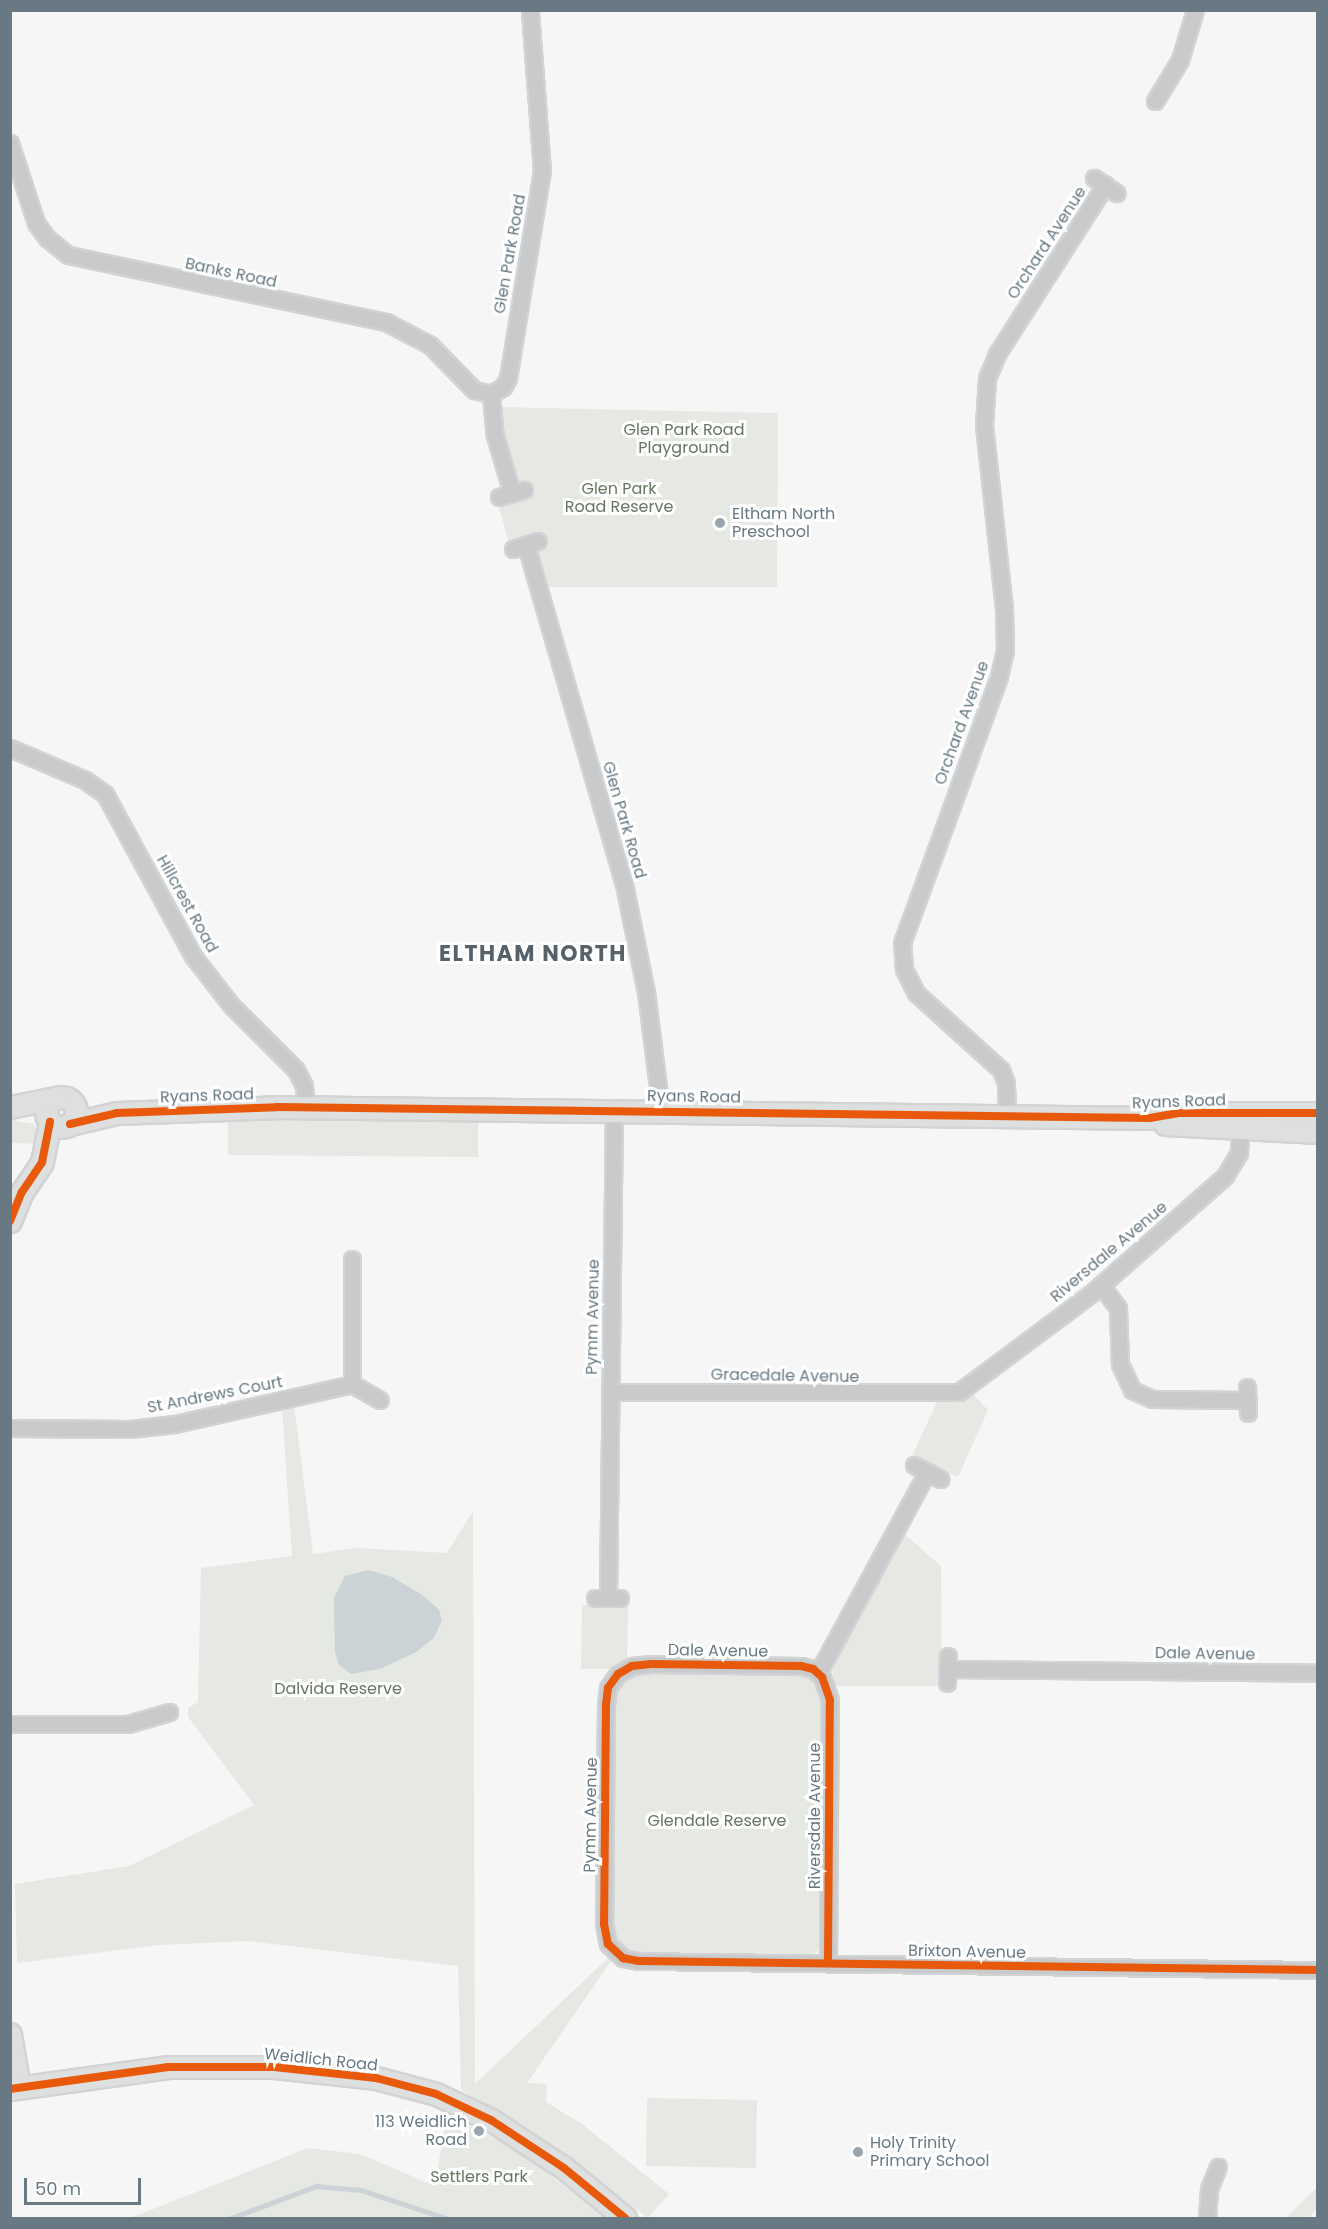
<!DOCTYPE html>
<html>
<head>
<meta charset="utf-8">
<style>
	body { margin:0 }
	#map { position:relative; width:1328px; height:2229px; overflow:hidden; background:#f6f6f6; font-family:Poppins,sans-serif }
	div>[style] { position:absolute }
	.green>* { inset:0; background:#e5e8e3 }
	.water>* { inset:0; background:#cbd3d6 }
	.stream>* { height:4.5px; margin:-2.25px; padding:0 2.25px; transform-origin:2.25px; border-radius:2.25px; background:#cbd3d6 }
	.roads { filter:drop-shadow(2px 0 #d2d3d4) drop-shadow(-2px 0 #d2d3d4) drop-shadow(0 2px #d2d3d4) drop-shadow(0 -2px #d2d3d4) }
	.street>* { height:15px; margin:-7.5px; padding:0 7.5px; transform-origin:7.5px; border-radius:7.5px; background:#c9cacb }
	.secondary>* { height:21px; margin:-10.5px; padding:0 10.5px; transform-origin:10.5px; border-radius:10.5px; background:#dedfdf }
	.secondary>.ring { margin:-10.5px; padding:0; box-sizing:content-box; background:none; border:21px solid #dedfdf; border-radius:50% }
	.cycleway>* { height:8px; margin:-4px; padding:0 4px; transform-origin:4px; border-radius:4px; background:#e8590c }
	.dots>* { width:16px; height:16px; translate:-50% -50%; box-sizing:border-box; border:3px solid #fff; border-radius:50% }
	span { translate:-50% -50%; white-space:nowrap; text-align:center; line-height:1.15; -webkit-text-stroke:6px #fff; paint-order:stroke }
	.street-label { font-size:16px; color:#687983 }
	.park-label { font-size:16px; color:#677663 }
	.poi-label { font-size:16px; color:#687983 }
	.left { translate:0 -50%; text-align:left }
	.right { translate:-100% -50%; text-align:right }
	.district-label { font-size:22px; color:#566169; font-weight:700; letter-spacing:1.5px }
	.frame { position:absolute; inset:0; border:12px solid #687983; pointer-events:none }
	.scale { position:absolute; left:24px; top:2178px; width:117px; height:27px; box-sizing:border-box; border:3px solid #687983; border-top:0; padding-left:8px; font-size:18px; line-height:21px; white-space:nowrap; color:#687983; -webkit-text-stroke:4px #fff; paint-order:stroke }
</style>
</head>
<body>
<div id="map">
	<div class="green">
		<i style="clip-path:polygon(500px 407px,778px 413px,777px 587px,543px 587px,535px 550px,509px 543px,498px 504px,527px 495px,524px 483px,517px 483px,499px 432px)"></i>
		<i style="clip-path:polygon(288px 1116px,478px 1117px,478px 1157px,228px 1155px,228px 1118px)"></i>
		<i style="clip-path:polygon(11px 1120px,34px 1124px,42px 1144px,11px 1143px)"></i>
		<i style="clip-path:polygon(972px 1393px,988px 1410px,958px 1477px,912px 1456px,937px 1402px)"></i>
		<i style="clip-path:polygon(294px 1404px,313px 1554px,357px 1548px,447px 1553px,473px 1511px,475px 2084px,610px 1956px,613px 1958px,527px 2083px,547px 2084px,546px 2102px,582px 2124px,669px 2194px,648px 2218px,541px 2137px,461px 2090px,458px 1966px,248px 1941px,159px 1945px,17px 1963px,15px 1884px,129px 1866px,254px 1805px,188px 1717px,188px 1708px,198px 1702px,201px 1568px,292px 1556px,282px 1407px)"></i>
		<i style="clip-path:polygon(901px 1531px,941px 1566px,942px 1686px,834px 1686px,832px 1665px)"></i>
		<i style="clip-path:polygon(582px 1605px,628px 1605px,627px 1662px,613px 1669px,581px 1669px)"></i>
		<i style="clip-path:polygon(637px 1671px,798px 1672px,813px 1677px,824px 1697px,822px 1942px,817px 1952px,809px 1956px,630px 1954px,618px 1947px,610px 1934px,613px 1693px,622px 1677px)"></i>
		<i style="clip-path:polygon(647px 2098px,757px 2100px,756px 2168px,646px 2166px)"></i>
		<i style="clip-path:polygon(447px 2111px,527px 2158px,606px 2218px,130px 2218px,308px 2148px,360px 2154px,435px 2186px)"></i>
		<i style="clip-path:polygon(1317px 2187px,1317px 2208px,1309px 2218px,1286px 2218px)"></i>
	</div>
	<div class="water">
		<i style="clip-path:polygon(368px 1570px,392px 1577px,424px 1596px,439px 1610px,442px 1620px,434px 1638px,416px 1652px,380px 1669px,351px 1674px,339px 1665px,335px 1652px,334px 1598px,345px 1576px)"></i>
	</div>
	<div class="stream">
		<i style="left:231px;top:2218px;width:91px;rotate:-20.6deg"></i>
		<i style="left:316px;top:2186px;width:45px;rotate:5.1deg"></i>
		<i style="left:361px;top:2190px;width:89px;rotate:18.4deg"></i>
	</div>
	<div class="roads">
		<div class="street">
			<i style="left:1155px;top:101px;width:48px;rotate:-58.6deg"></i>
			<i style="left:1180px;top:60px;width:52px;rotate:-73.3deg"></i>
			<i style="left:10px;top:143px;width:84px;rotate:72deg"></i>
			<i style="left:36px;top:223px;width:19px;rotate:54deg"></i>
			<i style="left:47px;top:238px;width:27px;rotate:39deg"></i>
			<i style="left:68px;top:255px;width:325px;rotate:11.9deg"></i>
			<i style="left:386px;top:322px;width:50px;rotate:27.6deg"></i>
			<i style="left:430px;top:345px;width:63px;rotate:45.6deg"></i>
			<i style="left:474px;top:390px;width:17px;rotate:13deg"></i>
			<i style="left:491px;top:394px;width:14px;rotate:-30deg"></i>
			<i style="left:503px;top:387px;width:10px;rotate:-61deg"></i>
			<i style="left:508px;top:378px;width:210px;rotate:-80.7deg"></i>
			<i style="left:542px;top:171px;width:161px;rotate:-94.3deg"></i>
			<i style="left:1094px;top:178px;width:27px;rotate:34deg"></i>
			<i style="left:491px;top:394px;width:38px;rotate:85deg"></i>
			<i style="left:494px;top:432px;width:64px;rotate:73.6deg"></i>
			<i style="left:499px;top:497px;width:26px;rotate:-16deg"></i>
			<i style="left:526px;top:545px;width:358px;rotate:73.9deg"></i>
			<i style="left:625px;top:889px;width:105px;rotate:78.5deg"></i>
			<i style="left:646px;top:992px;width:119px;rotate:82.8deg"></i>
			<i style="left:513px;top:549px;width:26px;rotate:-18deg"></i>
			<i style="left:10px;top:748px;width:82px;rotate:23.1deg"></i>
			<i style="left:85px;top:780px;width:24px;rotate:35deg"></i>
			<i style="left:105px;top:794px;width:184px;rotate:61.5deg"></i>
			<i style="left:193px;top:956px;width:62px;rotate:52.2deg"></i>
			<i style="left:231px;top:1005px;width:92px;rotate:45deg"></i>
			<i style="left:296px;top:1070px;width:18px;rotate:63deg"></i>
			<i style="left:304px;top:1086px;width:21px;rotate:85deg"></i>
			<i style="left:1007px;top:1114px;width:31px;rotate:-92deg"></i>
			<i style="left:1006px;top:1083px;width:14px;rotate:-111deg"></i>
			<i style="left:1001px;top:1070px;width:115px;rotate:-137.8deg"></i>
			<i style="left:916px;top:993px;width:27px;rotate:-117deg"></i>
			<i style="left:904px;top:969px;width:26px;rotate:-94deg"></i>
			<i style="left:902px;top:943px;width:284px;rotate:-70deg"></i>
			<i style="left:999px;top:676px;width:27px;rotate:-77deg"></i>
			<i style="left:1005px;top:650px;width:41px;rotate:-91.4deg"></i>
			<i style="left:1004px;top:609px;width:185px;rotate:-96.2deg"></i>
			<i style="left:984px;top:425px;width:47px;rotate:-86.3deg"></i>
			<i style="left:987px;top:378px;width:26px;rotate:-67deg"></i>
			<i style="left:997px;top:354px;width:201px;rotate:-57.4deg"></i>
			<i style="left:1101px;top:1285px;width:29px;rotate:54deg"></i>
			<i style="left:1118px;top:1308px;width:56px;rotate:88deg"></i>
			<i style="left:1120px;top:1364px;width:29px;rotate:65deg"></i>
			<i style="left:1132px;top:1390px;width:22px;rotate:24deg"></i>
			<i style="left:1152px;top:1399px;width:96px;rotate:0.6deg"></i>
			<i style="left:352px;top:1384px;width:125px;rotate:-90deg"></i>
			<i style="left:1247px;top:1387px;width:26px;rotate:88deg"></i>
			<i style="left:610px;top:1392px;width:349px"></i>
			<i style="left:959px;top:1392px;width:167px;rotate:-36.7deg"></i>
			<i style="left:1093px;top:1292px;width:176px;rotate:-41.3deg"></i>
			<i style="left:1225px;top:1176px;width:27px;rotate:-59deg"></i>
			<i style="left:1239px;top:1153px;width:34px;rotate:-87deg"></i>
			<i style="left:10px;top:1428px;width:120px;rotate:0.5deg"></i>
			<i style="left:130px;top:1429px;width:45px;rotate:-6.3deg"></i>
			<i style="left:175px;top:1424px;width:181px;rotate:-12.7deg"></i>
			<i style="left:352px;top:1384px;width:32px;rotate:30deg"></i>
			<i style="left:914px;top:1465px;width:30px;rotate:28deg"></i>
			<i style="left:595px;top:1598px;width:25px"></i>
			<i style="left:608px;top:1598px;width:489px;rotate:-89.3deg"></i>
			<i style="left:948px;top:1669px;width:370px;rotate:0.6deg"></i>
			<i style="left:818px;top:1673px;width:229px;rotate:-61.5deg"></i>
			<i style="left:947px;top:1683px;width:27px;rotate:-88deg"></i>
			<i style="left:10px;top:1724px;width:118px"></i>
			<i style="left:128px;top:1724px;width:43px;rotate:-16.3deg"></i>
			<i style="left:828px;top:1963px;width:263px;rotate:-89.6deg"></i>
			<i style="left:830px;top:1700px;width:24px;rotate:-109deg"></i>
			<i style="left:822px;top:1677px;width:12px;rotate:-138deg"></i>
			<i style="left:813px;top:1669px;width:12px;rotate:-166deg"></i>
			<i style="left:801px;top:1666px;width:150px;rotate:-179.2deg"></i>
			<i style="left:651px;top:1664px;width:19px;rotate:174deg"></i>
			<i style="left:632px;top:1666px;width:16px;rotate:150deg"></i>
			<i style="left:618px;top:1674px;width:17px;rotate:126deg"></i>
			<i style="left:608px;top:1688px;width:17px;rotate:97deg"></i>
			<i style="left:606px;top:1705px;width:219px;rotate:90.5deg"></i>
			<i style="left:604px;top:1924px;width:20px;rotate:79deg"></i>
			<i style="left:608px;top:1944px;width:21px;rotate:43deg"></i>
			<i style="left:623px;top:1958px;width:16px;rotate:11deg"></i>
			<i style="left:639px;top:1961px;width:679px;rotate:0.76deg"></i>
			<i style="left:1207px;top:2218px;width:29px;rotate:-86deg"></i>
			<i style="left:1209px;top:2189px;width:24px;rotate:-68deg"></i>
		</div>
		<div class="secondary">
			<i class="ring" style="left:46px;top:1097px;width:9px;height:9px"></i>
			<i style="left:10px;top:1107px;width:46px;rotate:-11.3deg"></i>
			<i style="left:70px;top:1124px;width:48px;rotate:-13.2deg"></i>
			<i style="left:117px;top:1113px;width:160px;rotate:-2.1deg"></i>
			<i style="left:277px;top:1107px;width:873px;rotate:0.72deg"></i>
			<i style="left:1150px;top:1118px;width:29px;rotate:-10deg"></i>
			<i style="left:1179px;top:1113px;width:139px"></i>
			<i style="left:1165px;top:1124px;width:153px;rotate:3deg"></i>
			<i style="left:10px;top:1221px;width:31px;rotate:-68deg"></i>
			<i style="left:22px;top:1192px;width:36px;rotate:-56deg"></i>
			<i style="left:42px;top:1162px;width:41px;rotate:-78.7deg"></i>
			<i style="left:10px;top:2034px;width:54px;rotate:80.4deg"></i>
			<i style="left:10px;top:2089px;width:160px;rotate:-7.9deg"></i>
			<i style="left:168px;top:2067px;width:106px"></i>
			<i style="left:274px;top:2067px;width:103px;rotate:6.2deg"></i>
			<i style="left:376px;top:2078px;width:62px;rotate:14.9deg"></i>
			<i style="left:436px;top:2094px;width:61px;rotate:25.3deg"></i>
			<i style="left:491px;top:2120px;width:87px;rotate:33.3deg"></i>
			<i style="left:564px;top:2168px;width:79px;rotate:39.3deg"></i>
		</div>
	</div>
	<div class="cycleway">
		<i style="left:70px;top:1124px;width:48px;rotate:-13.2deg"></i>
		<i style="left:117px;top:1113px;width:160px;rotate:-2.1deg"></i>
		<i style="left:277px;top:1107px;width:873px;rotate:0.72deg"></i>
		<i style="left:1150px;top:1118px;width:29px;rotate:-10deg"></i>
		<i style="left:1179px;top:1113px;width:139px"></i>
		<i style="left:10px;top:1221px;width:31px;rotate:-68deg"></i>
		<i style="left:22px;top:1192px;width:36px;rotate:-56deg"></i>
		<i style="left:42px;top:1162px;width:41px;rotate:-78.7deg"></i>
		<i style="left:828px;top:1963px;width:263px;rotate:-89.6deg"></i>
		<i style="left:830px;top:1700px;width:24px;rotate:-109deg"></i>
		<i style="left:822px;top:1677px;width:12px;rotate:-138deg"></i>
		<i style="left:813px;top:1669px;width:12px;rotate:-166deg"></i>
		<i style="left:801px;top:1666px;width:150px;rotate:-179.2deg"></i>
		<i style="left:651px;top:1664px;width:19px;rotate:174deg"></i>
		<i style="left:632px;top:1666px;width:16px;rotate:150deg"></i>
		<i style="left:618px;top:1674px;width:17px;rotate:126deg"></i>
		<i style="left:608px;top:1688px;width:17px;rotate:97deg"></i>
		<i style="left:606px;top:1705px;width:219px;rotate:90.5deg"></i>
		<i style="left:604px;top:1924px;width:20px;rotate:79deg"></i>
		<i style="left:608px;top:1944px;width:21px;rotate:43deg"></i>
		<i style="left:623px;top:1958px;width:16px;rotate:11deg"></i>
		<i style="left:639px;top:1961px;width:679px;rotate:0.76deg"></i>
		<i style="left:10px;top:2089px;width:160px;rotate:-7.9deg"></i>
		<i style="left:168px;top:2067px;width:106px"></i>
		<i style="left:274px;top:2067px;width:103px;rotate:6.2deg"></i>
		<i style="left:376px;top:2078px;width:62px;rotate:14.9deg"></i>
		<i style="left:436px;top:2094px;width:61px;rotate:25.3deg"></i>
		<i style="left:491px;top:2120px;width:87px;rotate:33.3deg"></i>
		<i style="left:564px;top:2168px;width:79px;rotate:39.3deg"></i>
	</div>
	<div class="dots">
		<i style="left:720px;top:523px;background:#9aa5ab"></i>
		<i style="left:479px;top:2131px;background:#9aa5ab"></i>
		<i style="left:858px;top:2152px;background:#9aa5ab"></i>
	</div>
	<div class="street-label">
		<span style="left:1047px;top:243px;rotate:-57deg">Orchard Avenue</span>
		<span style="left:510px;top:254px;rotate:-80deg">Glen Park Road</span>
		<span style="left:231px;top:273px;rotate:12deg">Banks Road</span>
		<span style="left:962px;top:723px;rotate:-70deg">Orchard Avenue</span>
		<span style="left:624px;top:820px;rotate:74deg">Glen Park Road</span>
		<span style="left:187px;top:904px;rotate:61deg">Hillcrest Road</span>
		<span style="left:207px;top:1096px;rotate:-2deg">Ryans Road</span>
		<span style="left:694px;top:1097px;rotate:1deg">Ryans Road</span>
		<span style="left:1179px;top:1102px;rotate:-2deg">Ryans Road</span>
		<span style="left:1109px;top:1252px;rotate:-40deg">Riversdale Avenue</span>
		<span style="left:593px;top:1317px;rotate:-89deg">Pymm Avenue</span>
		<span style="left:785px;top:1376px;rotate:1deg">Gracedale Avenue</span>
		<span style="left:215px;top:1395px;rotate:-11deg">St Andrews Court</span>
		<span style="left:718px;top:1651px;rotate:1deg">Dale Avenue</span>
		<span style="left:1205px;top:1654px;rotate:1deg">Dale Avenue</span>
		<span style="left:591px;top:1815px;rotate:-89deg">Pymm Avenue</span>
		<span style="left:815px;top:1816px;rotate:-90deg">Riversdale Avenue</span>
		<span style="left:967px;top:1952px;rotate:1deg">Brixton Avenue</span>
		<span style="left:321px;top:2060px;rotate:6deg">Weidlich Road</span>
	</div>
	<div class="park-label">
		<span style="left:684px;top:439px">Glen Park Road<br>Playground</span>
		<span style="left:619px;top:498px">Glen Park<br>Road Reserve</span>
		<span style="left:338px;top:1689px">Dalvida Reserve</span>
		<span style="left:717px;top:1821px">Glendale Reserve</span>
		<span style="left:479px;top:2177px">Settlers Park</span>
	</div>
	<div class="poi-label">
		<span class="left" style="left:732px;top:523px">Eltham North<br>Preschool</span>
		<span class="right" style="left:467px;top:2131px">113 Weidlich<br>Road</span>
		<span class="left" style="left:870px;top:2152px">Holy Trinity<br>Primary School</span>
	</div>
	<div class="district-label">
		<span style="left:533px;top:954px">ELTHAM NORTH</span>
	</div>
	<div class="frame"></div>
	<div class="scale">50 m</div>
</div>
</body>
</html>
